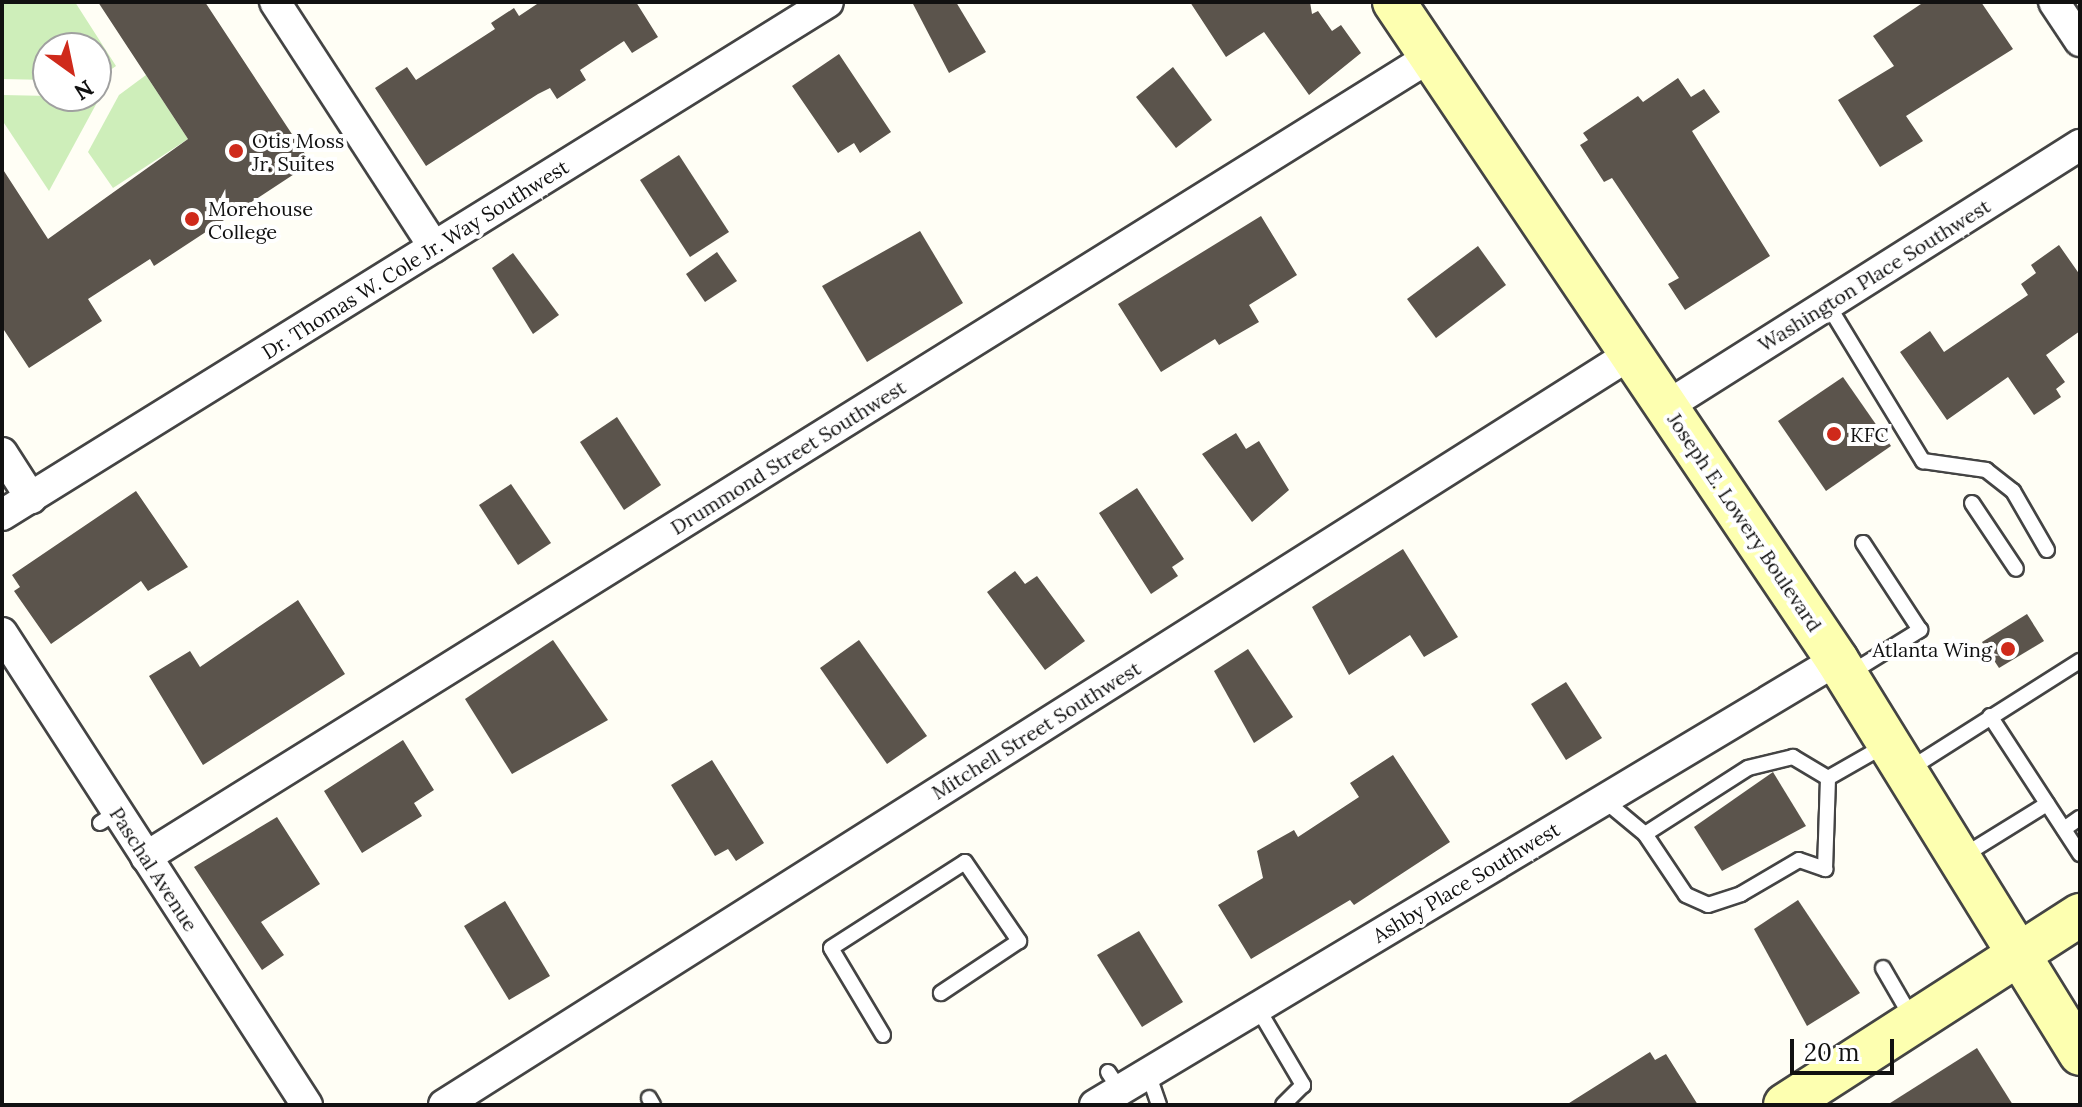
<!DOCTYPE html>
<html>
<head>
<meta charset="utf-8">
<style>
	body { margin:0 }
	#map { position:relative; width:2082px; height:1107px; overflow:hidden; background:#fffef5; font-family:Lora,serif }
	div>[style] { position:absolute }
	.green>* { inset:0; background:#ceeeba }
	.building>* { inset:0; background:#5b544c }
	.roads { filter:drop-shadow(2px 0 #444) drop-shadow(-2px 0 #444) drop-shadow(0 2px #444) drop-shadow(0 -2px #444) }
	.service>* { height:14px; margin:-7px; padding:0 7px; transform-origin:7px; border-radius:7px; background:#fff }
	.minor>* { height:30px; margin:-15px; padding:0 15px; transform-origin:15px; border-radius:15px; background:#fff }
	.secondary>* { height:42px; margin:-21px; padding:0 21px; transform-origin:21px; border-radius:21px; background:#fdffb0 }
	.dots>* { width:22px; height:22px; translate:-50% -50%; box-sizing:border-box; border:4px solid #fff; border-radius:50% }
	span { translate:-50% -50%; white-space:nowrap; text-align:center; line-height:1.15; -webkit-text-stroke:8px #fff; paint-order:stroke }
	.poi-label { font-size:20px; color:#111 }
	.left { translate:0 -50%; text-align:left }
	.right { translate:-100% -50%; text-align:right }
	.street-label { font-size:20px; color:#111 }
	.frame { position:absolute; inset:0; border:4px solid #111; pointer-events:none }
	.north { position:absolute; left:32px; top:32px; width:80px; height:80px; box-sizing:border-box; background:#fff; border:2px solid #a0a0a0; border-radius:50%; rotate:147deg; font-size:22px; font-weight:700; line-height:32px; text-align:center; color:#111 }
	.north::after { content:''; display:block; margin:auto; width:28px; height:36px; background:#cf2a1b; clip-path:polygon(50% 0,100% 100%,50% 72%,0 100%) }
	.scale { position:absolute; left:1790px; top:1039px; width:104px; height:36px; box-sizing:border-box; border:4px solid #111; border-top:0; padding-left:10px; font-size:24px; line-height:28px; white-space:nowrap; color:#111; -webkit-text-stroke:6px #fff; paint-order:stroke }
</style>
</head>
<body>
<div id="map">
	<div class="green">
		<i style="clip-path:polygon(2px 2px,75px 2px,116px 66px,96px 80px,96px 48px,48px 48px,48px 80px,2px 79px)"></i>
		<i style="clip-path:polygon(146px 75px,188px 139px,113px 188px,88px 152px,119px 95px)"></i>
		<i style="clip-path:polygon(2px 95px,100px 97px,49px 191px,2px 120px)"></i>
	</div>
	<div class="building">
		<i style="clip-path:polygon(98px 2px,205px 2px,311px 163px,154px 266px,150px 259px,88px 299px,102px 321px,29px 368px,2px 327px,2px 168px,48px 239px,188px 139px)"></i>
		<i style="clip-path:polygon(540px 2px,636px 2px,658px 37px,632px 53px,624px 41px,580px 70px,586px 80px,557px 99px,550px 88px,538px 94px,426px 166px,375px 88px,407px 67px,416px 80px,495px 29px,491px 23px,514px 8px,519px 16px)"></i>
		<i style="clip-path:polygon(912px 2px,956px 2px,986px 52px,949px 73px)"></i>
		<i style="clip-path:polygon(1190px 2px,1310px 2px,1312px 14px,1318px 11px,1332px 31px,1341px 25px,1361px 53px,1309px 95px,1264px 32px,1226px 57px)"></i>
		<i style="clip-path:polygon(1924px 2px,1981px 2px,2013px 49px,1906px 116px,1923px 141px,1880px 167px,1838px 100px,1894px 66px,1873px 36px)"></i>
		<i style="clip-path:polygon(839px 54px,891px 132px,860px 153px,854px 143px,838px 153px,792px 86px)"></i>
		<i style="clip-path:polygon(1173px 67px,1212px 120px,1176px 148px,1136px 97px)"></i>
		<i style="clip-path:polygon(1678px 78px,1691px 97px,1704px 89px,1720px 112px,1692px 131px,1770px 256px,1685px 310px,1668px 284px,1679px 278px,1612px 178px,1604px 182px,1580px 145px,1588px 140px,1583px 133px,1638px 96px,1643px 102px)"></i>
		<i style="clip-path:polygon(679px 155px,729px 232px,690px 257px,640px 180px)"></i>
		<i style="clip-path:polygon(1261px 216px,1297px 275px,1249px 305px,1259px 322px,1219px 345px,1215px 339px,1161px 372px,1118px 304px)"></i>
		<i style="clip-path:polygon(920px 231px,963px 303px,867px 362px,822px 286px)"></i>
		<i style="clip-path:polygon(2059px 245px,2080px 275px,2080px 331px,2046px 355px,2065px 382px,2056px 389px,2061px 397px,2034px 415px,2008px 377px,1947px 420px,1900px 352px,1930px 331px,1944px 352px,2028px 295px,2021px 284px,2036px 273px,2031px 265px)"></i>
		<i style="clip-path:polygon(1478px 246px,1506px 285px,1436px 338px,1407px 299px)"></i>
		<i style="clip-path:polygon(717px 252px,737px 281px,705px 302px,686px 274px)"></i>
		<i style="clip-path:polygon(513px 253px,559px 315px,533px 334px,492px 268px)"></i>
		<i style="clip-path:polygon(1843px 377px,1891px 446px,1826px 491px,1778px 421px)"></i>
		<i style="clip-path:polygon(617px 417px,661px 485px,624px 510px,580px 442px)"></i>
		<i style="clip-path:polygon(1236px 433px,1246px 449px,1259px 441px,1289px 490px,1252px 522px,1202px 454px)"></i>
		<i style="clip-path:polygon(511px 484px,551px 543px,518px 565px,479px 505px)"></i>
		<i style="clip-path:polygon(1137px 488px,1184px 559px,1172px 567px,1178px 576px,1151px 594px,1099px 513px)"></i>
		<i style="clip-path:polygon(136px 491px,188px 567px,148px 591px,141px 581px,51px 644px,14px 591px,20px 587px,12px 575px)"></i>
		<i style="clip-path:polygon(1403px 549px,1458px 637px,1424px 657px,1410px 635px,1349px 675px,1312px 607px)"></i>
		<i style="clip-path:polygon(1015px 571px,1025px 584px,1037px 576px,1085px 641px,1045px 670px,987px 592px)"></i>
		<i style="clip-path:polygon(298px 600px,345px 674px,203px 765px,149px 676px,190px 651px,200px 667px)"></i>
		<i style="clip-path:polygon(2027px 614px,2044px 641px,1999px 668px,1982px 642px)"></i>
		<i style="clip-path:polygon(553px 640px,608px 720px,512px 774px,465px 699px)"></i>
		<i style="clip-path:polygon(859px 640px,927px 736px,887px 764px,820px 668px)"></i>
		<i style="clip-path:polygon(1248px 649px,1293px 717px,1254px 743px,1214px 671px)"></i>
		<i style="clip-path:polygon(1566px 682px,1602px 738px,1566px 760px,1531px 704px)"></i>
		<i style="clip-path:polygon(403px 740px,434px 790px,414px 803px,422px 816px,362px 853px,324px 791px)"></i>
		<i style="clip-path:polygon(1393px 755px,1450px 842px,1354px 905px,1350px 900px,1251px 959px,1218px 905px,1263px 878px,1257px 851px,1294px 830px,1298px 837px,1359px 797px,1350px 783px)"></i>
		<i style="clip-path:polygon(712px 760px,764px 843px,736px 861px,728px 849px,715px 856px,671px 785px)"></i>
		<i style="clip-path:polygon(1773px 772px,1806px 826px,1722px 871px,1694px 827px)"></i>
		<i style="clip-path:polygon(277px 817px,320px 884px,261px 922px,284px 955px,262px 970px,194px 867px)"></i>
		<i style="clip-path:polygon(1798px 900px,1860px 993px,1807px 1026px,1754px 929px)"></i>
		<i style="clip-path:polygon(505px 901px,550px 976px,509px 1000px,464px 926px)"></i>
		<i style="clip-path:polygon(1139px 931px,1183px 1002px,1142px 1027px,1097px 955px)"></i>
		<i style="clip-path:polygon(1977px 1048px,2013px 1105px,1887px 1105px)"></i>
		<i style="clip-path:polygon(1650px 1052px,1655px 1060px,1666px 1054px,1698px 1105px,1566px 1105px)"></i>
	</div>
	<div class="roads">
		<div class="service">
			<i style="left:1828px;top:305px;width:183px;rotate:58.7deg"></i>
			<i style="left:1923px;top:461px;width:64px;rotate:8.1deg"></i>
			<i style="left:1986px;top:470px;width:34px;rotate:38deg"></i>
			<i style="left:2013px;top:491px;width:68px;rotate:60deg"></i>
			<i style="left:1972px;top:503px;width:79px;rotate:56.3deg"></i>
			<i style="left:1849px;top:674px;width:84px;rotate:-31.8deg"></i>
			<i style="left:1920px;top:630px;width:104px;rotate:-123.2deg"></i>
			<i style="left:1990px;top:716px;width:165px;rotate:56.9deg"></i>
			<i style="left:1908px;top:770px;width:204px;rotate:-32.4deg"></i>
			<i style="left:1828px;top:778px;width:41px;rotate:-149deg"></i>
			<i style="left:1793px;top:757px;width:46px;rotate:166.3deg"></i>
			<i style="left:1748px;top:768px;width:122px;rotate:147.3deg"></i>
			<i style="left:1645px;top:834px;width:73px;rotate:56.1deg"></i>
			<i style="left:1686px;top:895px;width:24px;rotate:24deg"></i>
			<i style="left:1708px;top:905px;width:35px;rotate:-18deg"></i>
			<i style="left:1741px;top:894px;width:67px;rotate:-30.4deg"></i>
			<i style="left:1799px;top:860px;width:28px;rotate:19deg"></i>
			<i style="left:1825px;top:869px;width:91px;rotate:-88.1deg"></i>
			<i style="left:1828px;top:778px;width:64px;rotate:-29.7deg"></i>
			<i style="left:1604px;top:800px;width:53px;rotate:39.7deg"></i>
			<i style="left:100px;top:823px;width:20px;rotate:-33deg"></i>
			<i style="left:2064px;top:829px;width:19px;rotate:-35deg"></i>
			<i style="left:1963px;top:856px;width:99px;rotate:-31.8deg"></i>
			<i style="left:1883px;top:968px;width:60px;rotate:60deg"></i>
			<i style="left:1257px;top:1007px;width:91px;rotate:59.5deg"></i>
			<i style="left:1303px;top:1085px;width:28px;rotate:135deg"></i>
			<i style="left:883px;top:1035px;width:101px;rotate:-120.9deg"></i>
			<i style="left:831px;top:948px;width:159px;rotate:-32.7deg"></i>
			<i style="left:965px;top:862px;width:96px;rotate:55.6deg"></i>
			<i style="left:1019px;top:941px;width:94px;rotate:146.3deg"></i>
			<i style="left:1108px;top:1072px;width:22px;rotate:56deg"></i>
			<i style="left:1148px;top:1073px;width:34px;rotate:71deg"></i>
			<i style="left:649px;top:1098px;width:8px;rotate:60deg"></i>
		</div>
		<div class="minor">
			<i style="left:275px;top:2px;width:292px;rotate:57deg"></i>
			<i style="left:2054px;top:2px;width:47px;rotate:56.3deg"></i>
			<i style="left:1667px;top:406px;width:489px;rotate:-32.3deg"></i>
			<i style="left:2px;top:453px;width:54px;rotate:57.2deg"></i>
			<i style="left:2px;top:515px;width:972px;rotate:-31.84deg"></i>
			<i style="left:2px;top:633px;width:562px;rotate:57.13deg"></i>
			<i style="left:146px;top:857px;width:1513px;rotate:-31.93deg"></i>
			<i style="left:444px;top:1105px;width:1402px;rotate:-32.33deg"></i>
			<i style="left:1095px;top:1105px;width:865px;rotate:-30.95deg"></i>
		</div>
		<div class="secondary">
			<i style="left:1394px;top:2px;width:793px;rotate:56.05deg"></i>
			<i style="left:1837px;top:660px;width:463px;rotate:58.3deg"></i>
			<i style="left:1785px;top:1105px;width:351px;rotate:-32.8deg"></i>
		</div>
	</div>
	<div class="dots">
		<i style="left:236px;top:151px;background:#cf2a1b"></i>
		<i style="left:192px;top:219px;background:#cf2a1b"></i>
		<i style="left:1834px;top:434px;background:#cf2a1b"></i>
		<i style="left:2008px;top:649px;background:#cf2a1b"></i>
	</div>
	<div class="poi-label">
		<span class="left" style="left:252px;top:152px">Otis Moss<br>Jr. Suites</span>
		<span class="left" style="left:208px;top:220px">Morehouse<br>College</span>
		<span class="left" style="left:1850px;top:434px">KFC</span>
		<span class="right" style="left:1992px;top:649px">Atlanta Wing</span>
	</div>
	<div class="street-label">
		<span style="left:415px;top:259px;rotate:-32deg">Dr. Thomas W. Cole Jr. Way Southwest</span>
		<span style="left:1874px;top:275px;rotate:-32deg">Washington Place Southwest</span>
		<span style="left:788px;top:457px;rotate:-32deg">Drummond Street Southwest</span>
		<span style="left:1745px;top:522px;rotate:56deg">Joseph E. Lowery Boulevard</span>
		<span style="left:1036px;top:730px;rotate:-32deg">Mitchell Street Southwest</span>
		<span style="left:154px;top:869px;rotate:57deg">Paschal Avenue</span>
		<span style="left:1466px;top:882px;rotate:-31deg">Ashby Place Southwest</span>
	</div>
	<div class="frame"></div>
	<div class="north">N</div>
	<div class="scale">20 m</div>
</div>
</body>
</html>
